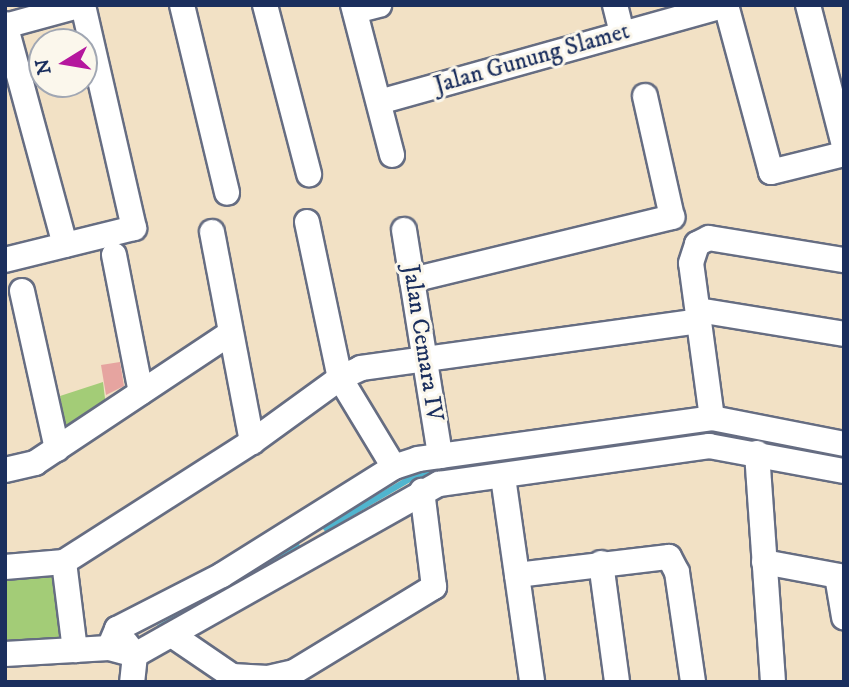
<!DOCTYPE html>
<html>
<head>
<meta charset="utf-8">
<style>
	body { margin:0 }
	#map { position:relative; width:849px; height:687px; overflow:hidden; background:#f2e1c5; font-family:"IM FELL DW Pica",serif }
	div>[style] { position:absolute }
	.green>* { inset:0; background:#a3cc77 }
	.stream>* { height:6px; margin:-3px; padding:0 3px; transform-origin:3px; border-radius:3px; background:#50b5cf }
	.building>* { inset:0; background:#e6a4a0 }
	.roads { filter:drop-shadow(2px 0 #666d82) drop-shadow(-2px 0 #666d82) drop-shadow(0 2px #666d82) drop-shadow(0 -2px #666d82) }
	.minor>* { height:24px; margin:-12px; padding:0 12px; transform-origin:12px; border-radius:12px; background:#fff }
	span { translate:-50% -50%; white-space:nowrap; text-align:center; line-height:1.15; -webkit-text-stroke:6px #fbf7ec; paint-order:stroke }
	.street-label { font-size:24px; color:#1b2f5e }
	.frame { position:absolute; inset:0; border:7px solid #1b2f5e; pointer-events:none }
	.north { position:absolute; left:28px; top:28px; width:70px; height:70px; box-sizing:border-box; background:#fbf7ec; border:2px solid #a1a7b3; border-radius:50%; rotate:259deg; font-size:19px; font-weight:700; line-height:28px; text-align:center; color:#1b2f5e }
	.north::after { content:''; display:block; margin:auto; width:24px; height:32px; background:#b5179e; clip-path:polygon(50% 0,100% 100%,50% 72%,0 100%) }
</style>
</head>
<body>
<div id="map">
	<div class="green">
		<i style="clip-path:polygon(103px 382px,106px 407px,66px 429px,60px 396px)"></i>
		<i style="clip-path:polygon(64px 562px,75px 650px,5px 654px,5px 567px)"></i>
	</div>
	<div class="stream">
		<i style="left:514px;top:460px;width:76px;rotate:-6.8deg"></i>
		<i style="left:326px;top:528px;width:101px;rotate:-30.4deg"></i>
		<i style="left:413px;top:477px;width:76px;rotate:-10.6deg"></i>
		<i style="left:160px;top:627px;width:159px;rotate:-30.6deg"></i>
	</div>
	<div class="building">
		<i style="clip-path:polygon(120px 362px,124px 386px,106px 395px,101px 365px)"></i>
	</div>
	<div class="roads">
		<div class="minor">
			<i style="left:182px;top:5px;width:193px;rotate:76.5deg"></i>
			<i style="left:265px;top:5px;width:175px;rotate:75.4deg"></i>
			<i style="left:353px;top:5px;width:155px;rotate:75.4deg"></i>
			<i style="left:615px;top:5px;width:29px;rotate:76deg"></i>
			<i style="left:726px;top:5px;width:173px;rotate:74.9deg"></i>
			<i style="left:771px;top:172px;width:75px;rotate:-13.9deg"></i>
			<i style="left:808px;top:5px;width:145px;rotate:75.6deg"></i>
			<i style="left:355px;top:11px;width:25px;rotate:-14deg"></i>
			<i style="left:5px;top:24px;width:229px;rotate:74.8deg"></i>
			<i style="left:5px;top:26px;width:80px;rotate:-15.3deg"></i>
			<i style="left:379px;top:102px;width:360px;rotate:-15.6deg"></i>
			<i style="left:307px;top:222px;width:159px;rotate:78.1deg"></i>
			<i style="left:340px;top:378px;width:23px;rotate:-25deg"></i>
			<i style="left:361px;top:368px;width:341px;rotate:-7.9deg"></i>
			<i style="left:404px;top:230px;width:229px;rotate:80.9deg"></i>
			<i style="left:212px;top:232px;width:214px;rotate:79.2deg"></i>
			<i style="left:114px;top:255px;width:140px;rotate:78.9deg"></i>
			<i style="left:5px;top:260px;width:133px;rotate:-13.9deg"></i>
			<i style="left:134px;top:228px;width:229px;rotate:-102.9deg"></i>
			<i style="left:412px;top:280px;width:268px;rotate:-13.6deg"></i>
			<i style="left:672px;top:217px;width:124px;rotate:-102.6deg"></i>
			<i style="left:22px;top:291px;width:162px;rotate:77.5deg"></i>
			<i style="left:698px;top:310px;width:148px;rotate:9.3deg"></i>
			<i style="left:712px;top:418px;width:156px;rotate:-97.7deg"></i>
			<i style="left:691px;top:263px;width:20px;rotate:-72deg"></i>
			<i style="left:697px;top:244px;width:13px;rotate:-27deg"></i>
			<i style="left:709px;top:238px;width:137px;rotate:9.3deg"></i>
			<i style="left:757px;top:453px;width:230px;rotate:86deg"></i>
			<i style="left:5px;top:470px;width:31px;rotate:-13deg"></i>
			<i style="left:35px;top:463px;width:232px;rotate:-33.6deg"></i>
			<i style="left:503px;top:477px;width:207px;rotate:81.9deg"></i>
			<i style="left:64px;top:562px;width:89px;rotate:82.9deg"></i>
			<i style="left:764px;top:562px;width:81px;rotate:10.6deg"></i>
			<i style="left:601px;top:563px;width:120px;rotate:82.3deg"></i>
			<i style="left:5px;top:567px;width:59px;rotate:-4.8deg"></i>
			<i style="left:64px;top:562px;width:223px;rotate:-32.6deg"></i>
			<i style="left:252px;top:442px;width:109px;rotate:-36deg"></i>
			<i style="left:340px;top:378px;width:104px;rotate:58.8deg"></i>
			<i style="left:517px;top:575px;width:153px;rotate:-6.8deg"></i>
			<i style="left:669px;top:557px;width:17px;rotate:62deg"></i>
			<i style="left:677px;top:572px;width:111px;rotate:81.7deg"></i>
			<i style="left:837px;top:576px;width:42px;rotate:80.3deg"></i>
			<i style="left:172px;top:635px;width:73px;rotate:34.3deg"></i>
			<i style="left:232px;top:676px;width:36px;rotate:3deg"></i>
			<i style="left:268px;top:678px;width:27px;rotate:-13deg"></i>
			<i style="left:294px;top:672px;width:164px;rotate:-31.3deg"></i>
			<i style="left:434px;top:587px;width:97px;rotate:-97.1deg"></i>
			<i style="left:126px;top:643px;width:15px;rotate:53deg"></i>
			<i style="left:135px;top:655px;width:27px;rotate:96deg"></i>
			<i style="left:109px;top:648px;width:21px;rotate:-67deg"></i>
			<i style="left:117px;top:629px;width:118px;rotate:-27.2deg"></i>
			<i style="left:222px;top:575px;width:203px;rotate:-32.1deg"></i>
			<i style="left:394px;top:467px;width:25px;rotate:-18deg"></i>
			<i style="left:418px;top:459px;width:297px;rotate:-7.9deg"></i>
			<i style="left:712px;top:418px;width:135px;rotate:11.1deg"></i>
			<i style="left:5px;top:654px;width:104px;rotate:-3.3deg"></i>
			<i style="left:109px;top:648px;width:27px;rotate:15deg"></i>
			<i style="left:135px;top:655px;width:349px;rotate:-29.4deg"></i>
			<i style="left:439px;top:484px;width:273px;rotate:-8deg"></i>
			<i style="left:709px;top:446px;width:137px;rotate:10.5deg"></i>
		</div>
	</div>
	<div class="street-label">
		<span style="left:532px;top:59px;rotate:-16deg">Jalan Gunung Slamet</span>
		<span style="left:422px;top:343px;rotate:81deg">Jalan Cemara IV</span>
	</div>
	<div class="frame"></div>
	<div class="north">N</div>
</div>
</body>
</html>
